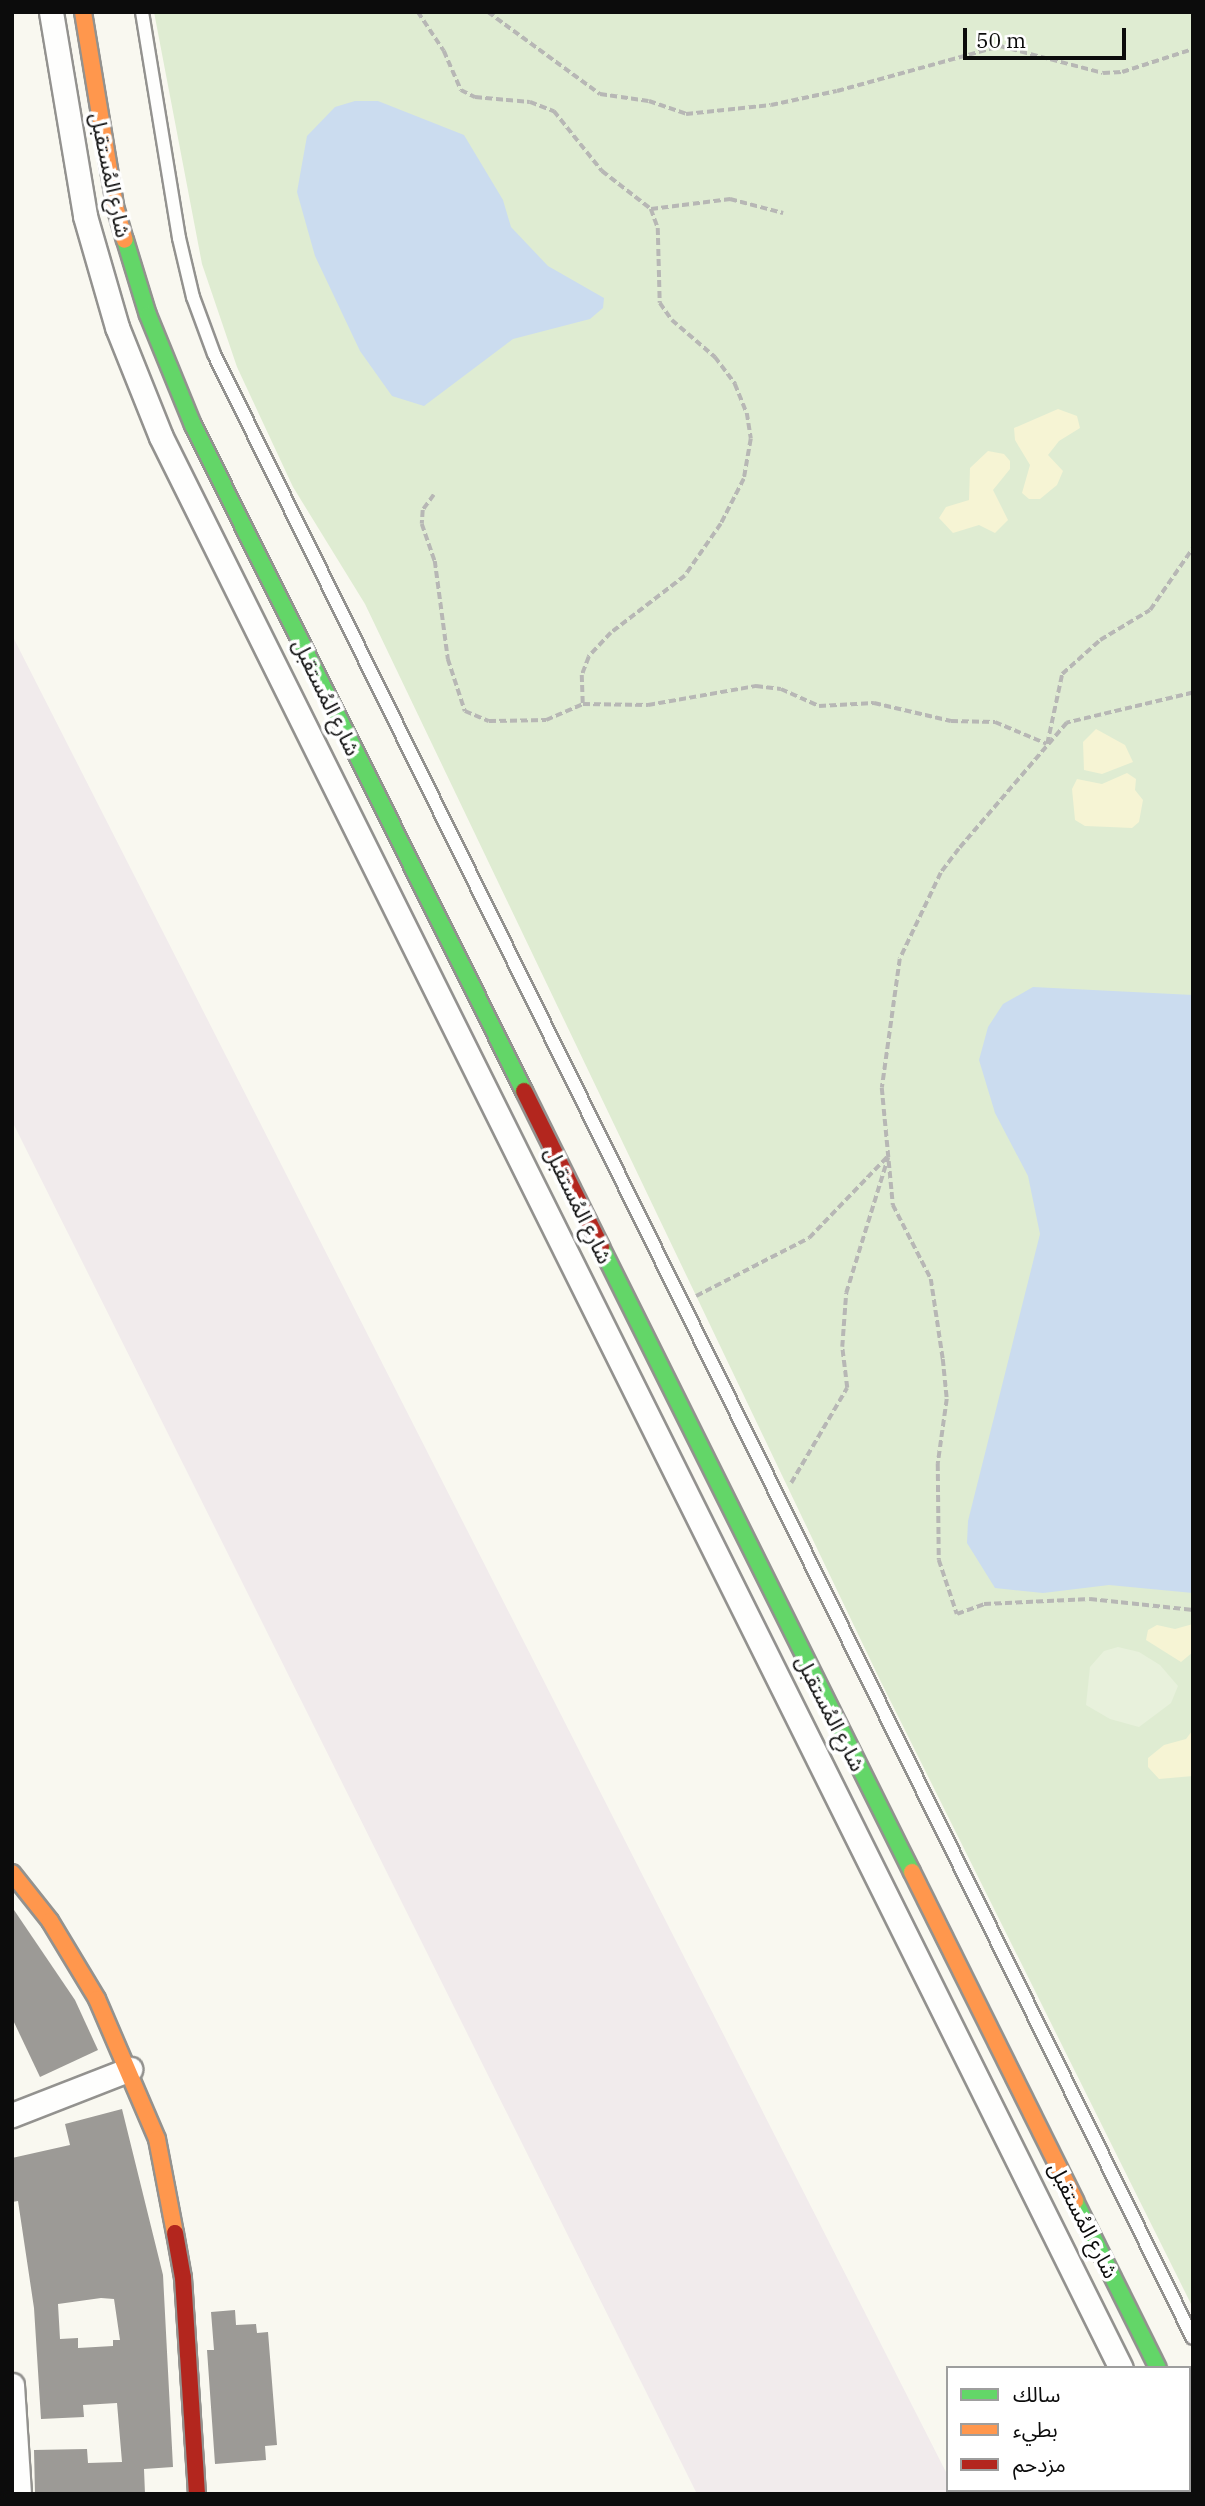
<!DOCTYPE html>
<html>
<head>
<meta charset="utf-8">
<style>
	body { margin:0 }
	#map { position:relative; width:1205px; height:2506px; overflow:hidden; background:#f9f8f0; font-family:"IBM Plex Serif","Noto Sans Arabic",serif }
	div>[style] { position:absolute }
	.industrial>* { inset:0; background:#f1ebec }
	.green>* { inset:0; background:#dfecd2 }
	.sand>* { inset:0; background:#f6f4d4 }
	.pitch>* { inset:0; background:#e8f1dc }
	.water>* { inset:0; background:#cbdcef }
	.building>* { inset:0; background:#9c9a96 }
	.path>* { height:3.5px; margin-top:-1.75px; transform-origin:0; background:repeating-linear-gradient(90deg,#b7b7b5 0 7px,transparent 0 10.5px) }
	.roads { filter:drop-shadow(2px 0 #93928f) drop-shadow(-2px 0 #93928f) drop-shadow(0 2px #93928f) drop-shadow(0 -2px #93928f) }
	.lane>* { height:12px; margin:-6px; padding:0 6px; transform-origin:6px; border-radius:6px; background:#fefefd }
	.street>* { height:23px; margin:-11.5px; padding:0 11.5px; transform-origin:11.5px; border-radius:11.5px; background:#fefefd }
	.fast>* { height:16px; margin:-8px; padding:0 8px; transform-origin:8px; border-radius:8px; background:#63d668 }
	.slow>* { height:16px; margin:-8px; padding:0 8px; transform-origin:8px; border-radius:8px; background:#ff974d }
	.jam>* { height:16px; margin:-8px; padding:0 8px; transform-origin:8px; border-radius:8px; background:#b3261e }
	span { translate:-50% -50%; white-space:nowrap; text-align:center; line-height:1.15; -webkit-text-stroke:7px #fff; paint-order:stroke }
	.street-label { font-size:21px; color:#0c0c0c }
	.frame { position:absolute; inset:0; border:14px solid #0c0c0c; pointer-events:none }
	.legend { position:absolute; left:946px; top:2366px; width:245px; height:126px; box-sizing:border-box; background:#fff; border:2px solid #9e9e9e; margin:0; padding:9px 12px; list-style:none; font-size:21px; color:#0c0c0c }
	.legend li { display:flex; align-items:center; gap:14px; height:35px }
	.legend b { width:35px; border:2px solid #9e9e9e }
	.scale { position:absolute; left:963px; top:28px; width:163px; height:32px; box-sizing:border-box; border:4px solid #0c0c0c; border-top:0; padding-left:9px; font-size:21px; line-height:24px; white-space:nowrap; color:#0c0c0c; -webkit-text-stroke:5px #fff; paint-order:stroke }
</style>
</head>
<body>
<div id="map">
	<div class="industrial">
		<i style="clip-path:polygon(12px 635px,948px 2476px,948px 2490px,957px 2494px,697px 2494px,12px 1121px)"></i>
	</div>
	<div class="green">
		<i style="clip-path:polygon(154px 12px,1193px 12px,1193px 2308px,880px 1680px,365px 604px,293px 487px,237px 367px,202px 264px)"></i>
	</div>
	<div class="sand">
		<i style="clip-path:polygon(1058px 409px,1077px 416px,1080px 428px,1059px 441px,1048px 455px,1063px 471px,1057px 485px,1040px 499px,1029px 499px,1022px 493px,1030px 465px,1015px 440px,1014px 428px)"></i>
		<i style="clip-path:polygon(988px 451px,1004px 454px,1010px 461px,1010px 469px,993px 490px,1008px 520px,995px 533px,979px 525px,953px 533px,939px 518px,946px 507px,969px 500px,970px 468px)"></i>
		<i style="clip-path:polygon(1096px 729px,1125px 745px,1133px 762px,1102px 774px,1084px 770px,1083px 742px)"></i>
		<i style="clip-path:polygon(1127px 773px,1136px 779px,1135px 790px,1143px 800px,1139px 822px,1132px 828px,1110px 827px,1085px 826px,1075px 820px,1072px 789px,1077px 779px,1102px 784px)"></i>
		<i style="clip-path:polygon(1193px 1624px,1193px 1652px,1181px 1662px,1146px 1640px,1148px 1630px,1157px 1625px,1175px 1629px)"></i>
		<i style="clip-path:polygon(1193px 1707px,1193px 1776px,1159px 1779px,1148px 1767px,1148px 1758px,1164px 1745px,1186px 1739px,1192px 1731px)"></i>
	</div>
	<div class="pitch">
		<i style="clip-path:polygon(1118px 1647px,1139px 1652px,1160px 1665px,1178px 1686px,1171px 1703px,1139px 1727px,1110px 1719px,1086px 1705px,1090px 1667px,1104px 1651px)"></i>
	</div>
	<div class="water">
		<i style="clip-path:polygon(355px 101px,378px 101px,464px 135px,503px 200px,511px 227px,548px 266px,604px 298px,603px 308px,590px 319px,513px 339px,424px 406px,392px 396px,360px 351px,315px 256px,297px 192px,307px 136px,335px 107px)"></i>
		<i style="clip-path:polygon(1033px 987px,1193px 995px,1193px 1593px,1109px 1585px,1043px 1593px,995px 1588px,967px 1543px,968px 1521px,1040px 1234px,1028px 1176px,995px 1113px,979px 1060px,988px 1027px,1003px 1004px)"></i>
	</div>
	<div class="building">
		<i style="clip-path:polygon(12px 1907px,75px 2000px,98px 2050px,40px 2077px,12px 2018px)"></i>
		<i style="clip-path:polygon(evenodd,122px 2109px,163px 2275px,173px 2467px,144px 2469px,145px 2494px,35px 2494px,34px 2450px,87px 2449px,88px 2463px,122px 2462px,117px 2403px,83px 2405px,84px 2417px,41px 2419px,34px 2308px,18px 2201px,12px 2202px,12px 2158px,70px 2145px,65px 2124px,122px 2109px,101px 2298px,114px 2299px,120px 2340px,113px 2340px,113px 2346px,78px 2348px,78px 2338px,60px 2339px,58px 2304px,101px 2298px)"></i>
		<i style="clip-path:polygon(235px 2310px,236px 2325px,256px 2324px,257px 2333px,268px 2332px,277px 2445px,265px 2446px,266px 2460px,215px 2464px,207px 2350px,214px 2350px,211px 2312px)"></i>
	</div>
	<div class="path">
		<i style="left:418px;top:12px;width:47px;rotate:56.3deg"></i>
		<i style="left:444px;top:51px;width:43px;rotate:66.4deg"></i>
		<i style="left:461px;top:90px;width:16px;rotate:27deg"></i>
		<i style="left:475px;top:97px;width:55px;rotate:5.2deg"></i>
		<i style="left:530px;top:102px;width:26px;rotate:21deg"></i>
		<i style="left:554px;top:111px;width:77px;rotate:51.3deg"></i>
		<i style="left:602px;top:171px;width:62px;rotate:37.8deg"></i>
		<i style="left:651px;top:209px;width:20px;rotate:70deg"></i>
		<i style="left:658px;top:228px;width:75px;rotate:88.5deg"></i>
		<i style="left:660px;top:303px;width:21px;rotate:55deg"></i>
		<i style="left:672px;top:320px;width:57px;rotate:40.7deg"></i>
		<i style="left:715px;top:357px;width:34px;rotate:53deg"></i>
		<i style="left:735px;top:384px;width:31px;rotate:68deg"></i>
		<i style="left:747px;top:413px;width:26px;rotate:81deg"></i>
		<i style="left:751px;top:439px;width:41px;rotate:99.9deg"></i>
		<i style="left:744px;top:479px;width:51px;rotate:117.1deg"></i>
		<i style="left:721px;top:524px;width:63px;rotate:124.7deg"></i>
		<i style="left:685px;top:576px;width:93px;rotate:142.4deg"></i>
		<i style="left:611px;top:633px;width:33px;rotate:133deg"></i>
		<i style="left:589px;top:657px;width:19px;rotate:111deg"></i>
		<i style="left:582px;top:675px;width:29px;rotate:88deg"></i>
		<i style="left:488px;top:12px;width:139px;rotate:36.2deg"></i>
		<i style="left:600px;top:94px;width:49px;rotate:8.1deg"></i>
		<i style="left:649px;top:101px;width:39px;rotate:19deg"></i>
		<i style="left:686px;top:114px;width:85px;rotate:-6deg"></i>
		<i style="left:771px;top:105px;width:67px;rotate:-12deg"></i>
		<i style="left:837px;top:91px;width:169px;rotate:-15.4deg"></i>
		<i style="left:1000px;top:46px;width:106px;rotate:14.7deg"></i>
		<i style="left:1103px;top:73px;width:19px;rotate:-3deg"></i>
		<i style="left:1122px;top:72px;width:75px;rotate:-17.9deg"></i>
		<i style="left:651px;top:209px;width:80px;rotate:-7.2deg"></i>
		<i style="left:730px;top:199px;width:55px;rotate:14.8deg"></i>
		<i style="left:434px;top:495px;width:19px;rotate:126deg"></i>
		<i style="left:423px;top:510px;width:14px;rotate:94deg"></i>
		<i style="left:422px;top:524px;width:39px;rotate:71deg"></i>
		<i style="left:435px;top:561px;width:99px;rotate:82.4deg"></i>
		<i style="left:448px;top:659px;width:55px;rotate:71.9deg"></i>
		<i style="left:465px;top:711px;width:26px;rotate:23deg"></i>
		<i style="left:489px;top:721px;width:57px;rotate:-1deg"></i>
		<i style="left:546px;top:720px;width:40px;rotate:-23.4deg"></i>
		<i style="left:583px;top:704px;width:65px;rotate:0.9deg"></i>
		<i style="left:648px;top:705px;width:110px;rotate:-10deg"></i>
		<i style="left:756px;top:686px;width:25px;rotate:7deg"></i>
		<i style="left:781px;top:689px;width:42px;rotate:24.1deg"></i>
		<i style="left:819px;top:706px;width:55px;rotate:-3.1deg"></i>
		<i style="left:874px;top:703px;width:79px;rotate:13.2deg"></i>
		<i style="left:951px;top:721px;width:44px;rotate:1.3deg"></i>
		<i style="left:995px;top:722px;width:56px;rotate:22.9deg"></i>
		<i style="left:1047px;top:744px;width:72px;rotate:-77.9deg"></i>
		<i style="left:1062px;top:674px;width:51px;rotate:-41.8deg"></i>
		<i style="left:1100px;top:640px;width:58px;rotate:-31deg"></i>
		<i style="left:1150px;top:610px;width:75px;rotate:-55.3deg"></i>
		<i style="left:1193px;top:693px;width:130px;rotate:166.6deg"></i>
		<i style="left:1067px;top:723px;width:166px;rotate:130.6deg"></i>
		<i style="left:959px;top:849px;width:30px;rotate:127deg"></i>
		<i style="left:941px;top:873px;width:95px;rotate:115.5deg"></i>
		<i style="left:900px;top:959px;width:130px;rotate:97.9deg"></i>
		<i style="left:882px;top:1088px;width:118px;rotate:84.6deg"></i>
		<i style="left:893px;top:1205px;width:83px;rotate:62.8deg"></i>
		<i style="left:931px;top:1279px;width:81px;rotate:81.5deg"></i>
		<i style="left:943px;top:1359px;width:40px;rotate:84.3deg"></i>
		<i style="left:947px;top:1399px;width:66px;rotate:97.9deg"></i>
		<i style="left:938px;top:1464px;width:96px;rotate:89.4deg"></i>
		<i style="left:939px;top:1560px;width:57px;rotate:71.6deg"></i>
		<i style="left:957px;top:1614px;width:29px;rotate:-20deg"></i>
		<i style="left:984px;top:1604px;width:106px;rotate:-2.7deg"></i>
		<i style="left:1090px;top:1599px;width:104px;rotate:6.1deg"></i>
		<i style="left:696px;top:1296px;width:127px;rotate:-27.2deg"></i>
		<i style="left:809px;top:1238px;width:114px;rotate:-46.1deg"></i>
		<i style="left:791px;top:1483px;width:110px;rotate:-59.5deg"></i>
		<i style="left:847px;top:1388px;width:41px;rotate:-97deg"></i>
		<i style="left:842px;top:1347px;width:54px;rotate:-85.8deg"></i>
		<i style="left:846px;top:1293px;width:142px;rotate:-72.8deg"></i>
	</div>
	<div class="roads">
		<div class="lane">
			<i style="left:142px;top:12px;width:229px;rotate:80.7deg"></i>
			<i style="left:179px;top:238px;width:61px;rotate:76.7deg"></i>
			<i style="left:193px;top:297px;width:61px;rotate:69.8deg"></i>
			<i style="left:214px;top:354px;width:2212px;rotate:63.74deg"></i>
		</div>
		<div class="street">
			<i style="left:51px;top:12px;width:207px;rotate:80.5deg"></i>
			<i style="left:85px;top:216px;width:116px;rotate:73.9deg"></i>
			<i style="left:117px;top:327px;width:118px;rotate:68.2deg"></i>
			<i style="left:161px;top:437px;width:2156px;rotate:63.57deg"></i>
			<i style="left:12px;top:2115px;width:127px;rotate:-21.3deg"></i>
			<i style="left:12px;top:2385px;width:109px;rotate:86.3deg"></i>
			<i style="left:1189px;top:2430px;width:9px;rotate:63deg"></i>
			<i style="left:1182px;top:2490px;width:4px;rotate:76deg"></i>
		</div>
		<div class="fast">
			<i style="left:125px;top:240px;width:78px;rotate:73deg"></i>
			<i style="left:148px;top:315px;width:119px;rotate:67.8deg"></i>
			<i style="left:193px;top:425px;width:744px;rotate:63.57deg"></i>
			<i style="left:601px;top:1247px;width:698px;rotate:63.55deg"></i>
			<i style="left:1075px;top:2201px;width:186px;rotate:63.6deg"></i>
		</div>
		<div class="slow">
			<i style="left:83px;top:12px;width:197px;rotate:80.6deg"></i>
			<i style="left:115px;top:206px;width:35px;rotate:74deg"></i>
			<i style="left:912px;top:1872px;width:367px;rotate:63.6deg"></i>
			<i style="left:12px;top:1873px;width:61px;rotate:51.6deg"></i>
			<i style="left:50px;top:1921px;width:91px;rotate:58.9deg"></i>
			<i style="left:97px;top:1999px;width:152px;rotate:66.8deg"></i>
			<i style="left:157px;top:2139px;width:96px;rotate:79.2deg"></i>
		</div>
		<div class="jam">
			<i style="left:524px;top:1091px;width:174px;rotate:63.7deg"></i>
			<i style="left:175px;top:2233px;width:46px;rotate:79.9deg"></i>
			<i style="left:183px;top:2278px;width:216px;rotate:86.3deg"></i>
		</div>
	</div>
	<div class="street-label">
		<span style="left:111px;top:175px;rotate:78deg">شارع المُستقبل</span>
		<span style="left:327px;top:697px;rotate:64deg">شارع المُستقبل</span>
		<span style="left:579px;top:1205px;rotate:64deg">شارع المُستقبل</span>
		<span style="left:831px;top:1713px;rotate:63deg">شارع المُستقبل</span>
		<span style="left:1084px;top:2220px;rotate:63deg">شارع المُستقبل</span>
	</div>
	<div class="frame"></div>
	<ul class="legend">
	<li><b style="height:9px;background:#63d668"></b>سالك</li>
	<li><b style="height:9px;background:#ff974d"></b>بطيء</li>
	<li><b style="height:9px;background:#b3261e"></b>مزدحم</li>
	</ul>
	<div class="scale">50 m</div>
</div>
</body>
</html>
